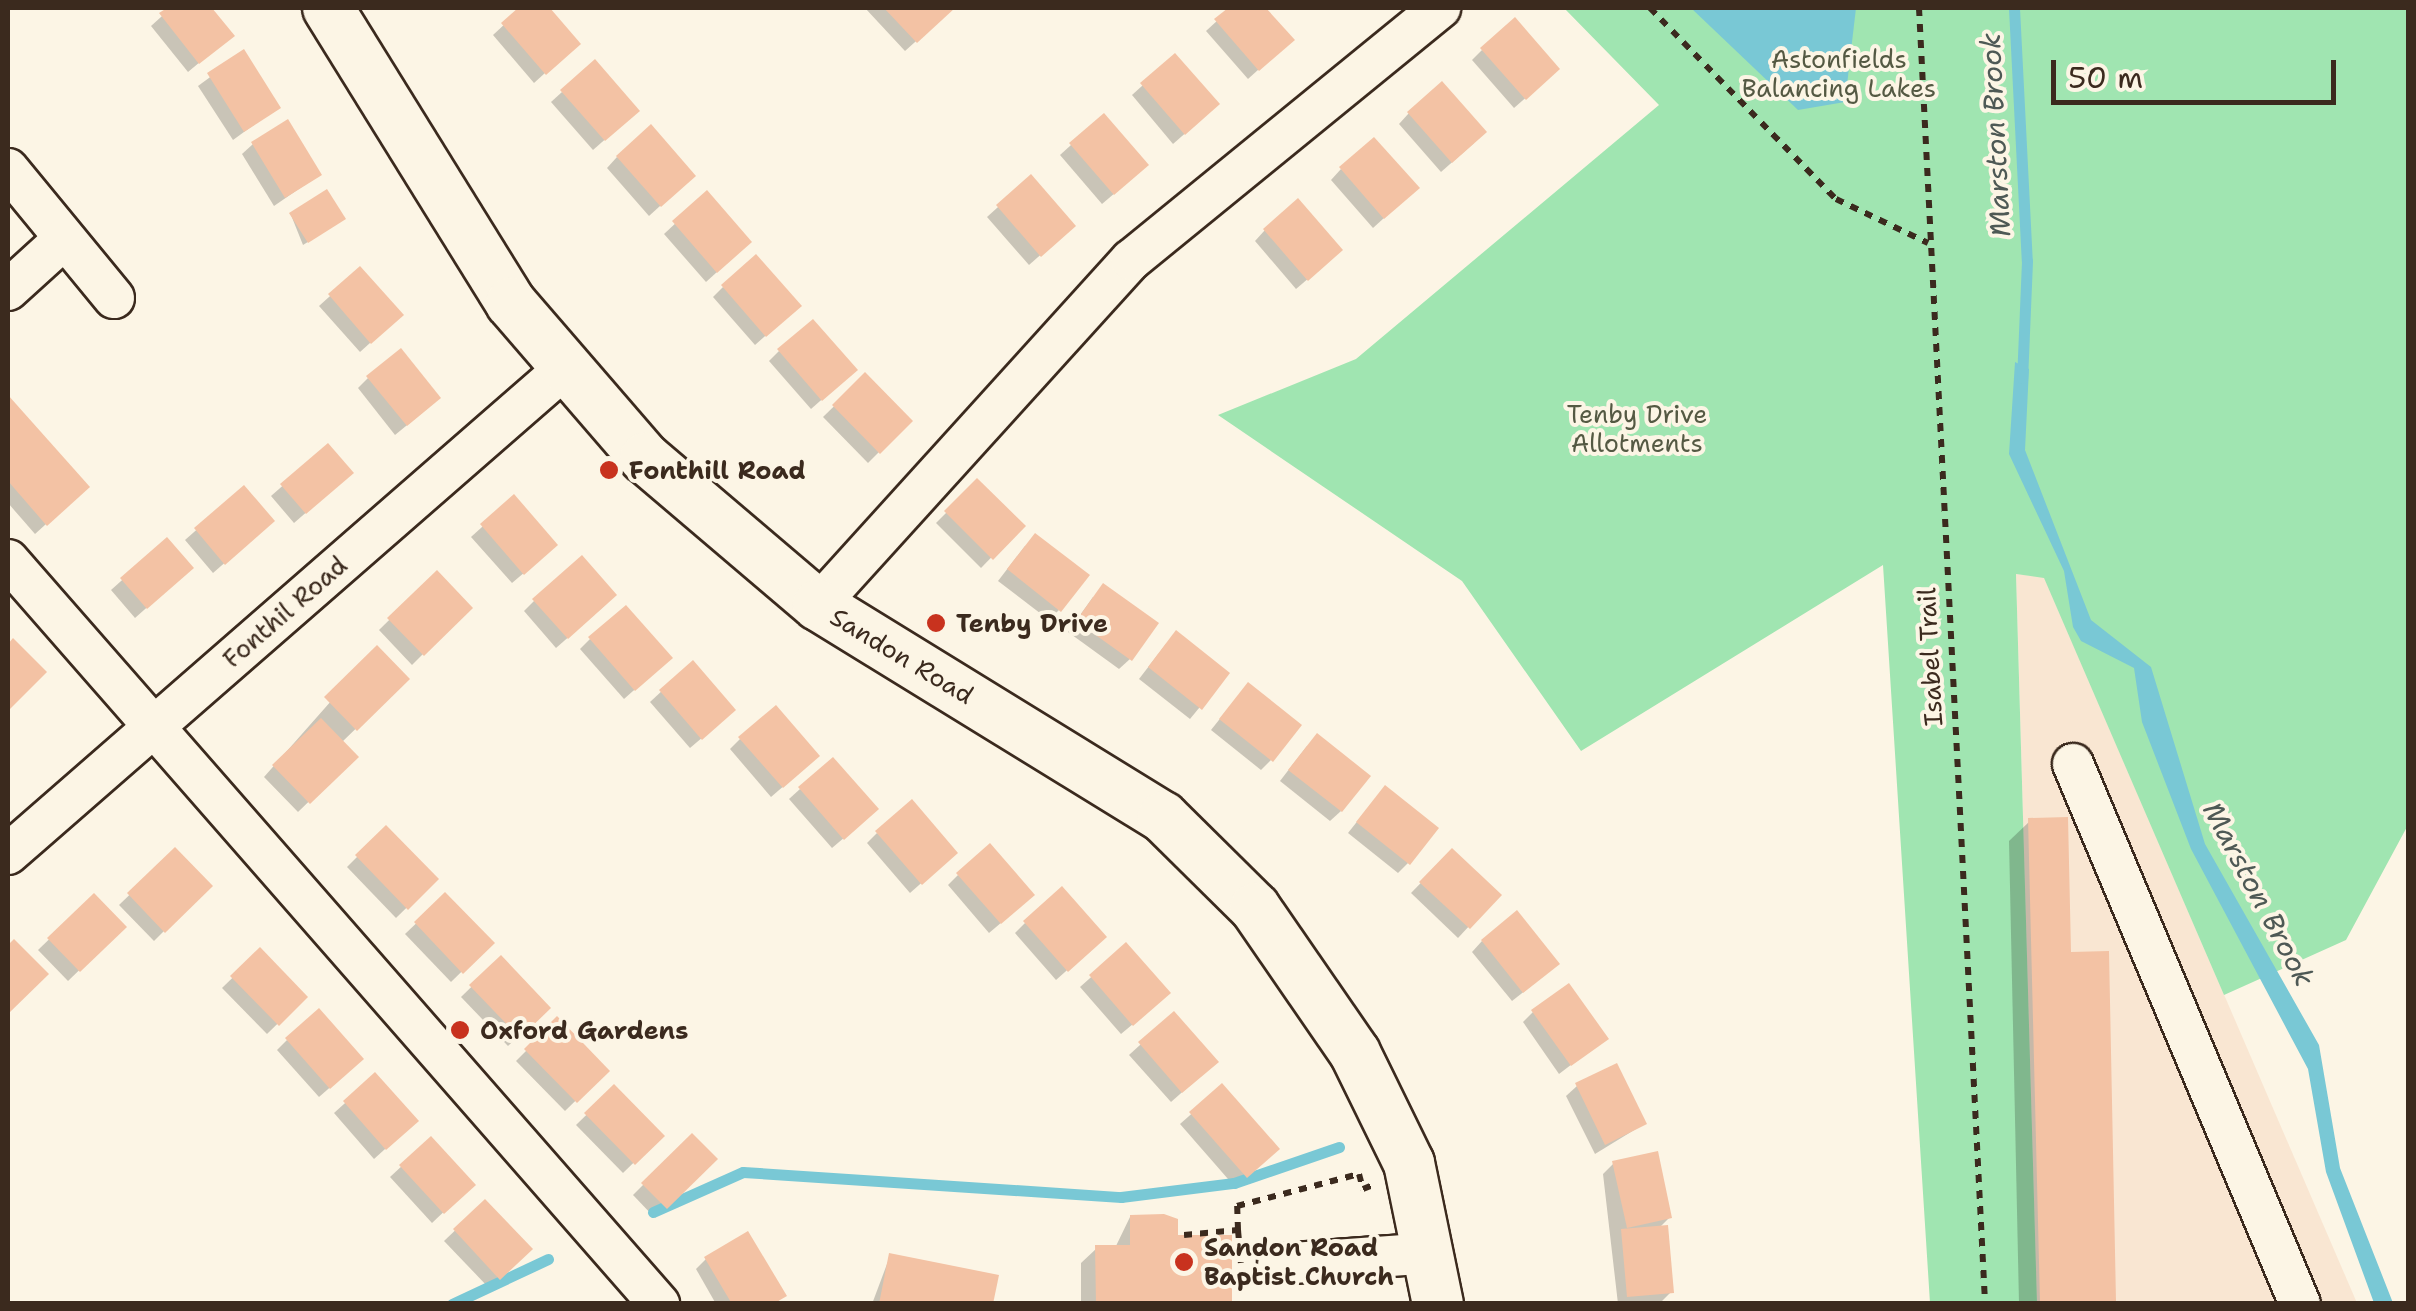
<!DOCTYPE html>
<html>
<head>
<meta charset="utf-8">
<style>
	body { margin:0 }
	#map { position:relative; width:2416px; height:1311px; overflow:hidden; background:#fcf5e5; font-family:"Shantell Sans",sans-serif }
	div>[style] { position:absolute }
	.built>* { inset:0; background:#f9e6d2 }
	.green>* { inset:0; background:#a0e5b1 }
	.water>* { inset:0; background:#79c8d5 }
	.shadow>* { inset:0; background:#0003 }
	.stream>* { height:11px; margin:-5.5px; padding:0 5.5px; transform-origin:5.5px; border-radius:5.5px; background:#79c8d5 }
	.building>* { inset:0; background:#f3c2a4 }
	.path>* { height:6px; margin-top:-3px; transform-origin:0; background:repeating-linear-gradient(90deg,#3b2a1e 0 8px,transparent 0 16px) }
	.roads { filter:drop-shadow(2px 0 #3b2a1e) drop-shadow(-2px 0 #3b2a1e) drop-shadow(0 2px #3b2a1e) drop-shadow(0 -2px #3b2a1e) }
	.minor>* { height:40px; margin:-20px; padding:0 20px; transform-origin:20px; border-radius:20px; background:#fcf5e5 }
	.major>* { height:50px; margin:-25px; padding:0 25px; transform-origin:25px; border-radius:25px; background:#fcf5e5 }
	.dots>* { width:28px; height:28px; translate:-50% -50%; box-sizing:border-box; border:5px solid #fcf5e5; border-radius:50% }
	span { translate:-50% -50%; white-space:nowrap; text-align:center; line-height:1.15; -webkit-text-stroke:8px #fcf5e5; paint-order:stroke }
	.park-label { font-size:25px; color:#545943 }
	.poi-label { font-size:25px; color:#3b2a1e; font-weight:700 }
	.left { translate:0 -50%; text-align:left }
	.street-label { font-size:25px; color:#3b2a1e }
	.water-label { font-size:28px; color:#4e5955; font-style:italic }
	.frame { position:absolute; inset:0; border:10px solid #3b2a1e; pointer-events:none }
	.scale { position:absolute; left:2051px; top:60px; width:285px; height:45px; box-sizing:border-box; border:5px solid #3b2a1e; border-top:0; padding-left:12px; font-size:30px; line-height:35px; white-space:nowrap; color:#3b2a1e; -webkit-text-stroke:8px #fcf5e5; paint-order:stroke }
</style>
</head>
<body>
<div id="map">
	<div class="built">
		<i style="clip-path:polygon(2016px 574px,2044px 577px,2357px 1303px,2037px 1303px)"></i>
	</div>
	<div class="green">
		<i style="clip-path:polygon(1564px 8px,2408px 8px,2408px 825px,2346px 940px,2224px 995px,2044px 578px,2016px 574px,2037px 1303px,1930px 1303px,1883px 565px,1581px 751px,1462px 581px,1218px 415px,1356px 359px,1659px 105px)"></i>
	</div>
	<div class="water">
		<i style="clip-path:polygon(1691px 8px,1856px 8px,1845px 102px,1798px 110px)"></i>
		<i style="clip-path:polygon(2015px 362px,2029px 369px,2025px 450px,2091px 620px,2151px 667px,2205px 844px,2319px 1045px,2340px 1168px,2393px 1303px,2374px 1303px,2326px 1172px,2308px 1069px,2191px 849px,2142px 722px,2134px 668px,2081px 641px,2073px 627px,2064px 571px,2009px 454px)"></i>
	</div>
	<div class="shadow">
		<i style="clip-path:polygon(171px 8px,209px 8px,231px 36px,188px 72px,151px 26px)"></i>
		<i style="clip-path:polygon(522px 8px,546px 8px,578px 43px,534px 83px,493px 35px)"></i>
		<i style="clip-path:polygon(865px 8px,953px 8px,905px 51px)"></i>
		<i style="clip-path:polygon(1231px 8px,1263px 8px,1291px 40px,1248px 79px,1206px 31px)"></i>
		<i style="clip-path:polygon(1482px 50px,1547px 79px,1514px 108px,1472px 60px)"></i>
		<i style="clip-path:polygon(243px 53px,278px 107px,233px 140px,198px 86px)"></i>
		<i style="clip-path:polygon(1175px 56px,1206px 115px,1173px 144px,1132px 95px)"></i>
		<i style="clip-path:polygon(562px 92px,626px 121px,593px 150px,551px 102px)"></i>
		<i style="clip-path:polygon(1409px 113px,1474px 143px,1441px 172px,1399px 124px)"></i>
		<i style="clip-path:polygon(1103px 116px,1136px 175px,1102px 204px,1060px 155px)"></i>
		<i style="clip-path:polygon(253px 144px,319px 175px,274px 206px,242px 154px)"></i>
		<i style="clip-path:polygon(617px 157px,682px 186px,649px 216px,607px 168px)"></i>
		<i style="clip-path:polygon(1341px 169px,1406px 198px,1373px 228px,1331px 180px)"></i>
		<i style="clip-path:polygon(1030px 178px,1062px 236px,1029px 265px,987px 217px)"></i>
		<i style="clip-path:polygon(707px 194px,739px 252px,706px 282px,664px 234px)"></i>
		<i style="clip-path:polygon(291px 215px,338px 223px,303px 245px)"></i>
		<i style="clip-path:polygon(1265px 230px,1330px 260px,1296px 289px,1255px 241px)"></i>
		<i style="clip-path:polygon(360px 269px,390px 325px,360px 352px,319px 306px)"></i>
		<i style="clip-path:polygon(723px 287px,788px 316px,755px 345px,713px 297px)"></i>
		<i style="clip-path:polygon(779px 351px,844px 380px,811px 409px,769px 361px)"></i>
		<i style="clip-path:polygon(865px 376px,910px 421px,868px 463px,823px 417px)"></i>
		<i style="clip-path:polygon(368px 378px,428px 408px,395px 435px,358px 388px)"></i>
		<i style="clip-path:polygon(8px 399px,87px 487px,35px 534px,8px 503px)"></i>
		<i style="clip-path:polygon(328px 446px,340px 483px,294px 523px,271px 496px)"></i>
		<i style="clip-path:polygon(978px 481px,1022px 526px,981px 568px,936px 523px)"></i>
		<i style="clip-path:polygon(244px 488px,261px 531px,213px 573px,185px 540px)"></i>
		<i style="clip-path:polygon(514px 498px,545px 555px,512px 583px,471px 537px)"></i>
		<i style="clip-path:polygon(167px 540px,180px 578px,135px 618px,111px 590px)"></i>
		<i style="clip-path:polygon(1025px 546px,1059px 610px,1049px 620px,998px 581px)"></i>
		<i style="clip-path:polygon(436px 574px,469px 608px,412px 665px,379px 630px)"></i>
		<i style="clip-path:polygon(1093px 597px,1130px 659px,1119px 669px,1068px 632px)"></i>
		<i style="clip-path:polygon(534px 601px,604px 606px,556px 648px,524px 611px)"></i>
		<i style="clip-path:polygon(590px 639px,659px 668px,624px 699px,580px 649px)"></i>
		<i style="clip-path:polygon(1166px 644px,1227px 674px,1190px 719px,1139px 679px)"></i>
		<i style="clip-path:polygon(377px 649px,407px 679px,341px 743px,355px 757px,298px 812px,264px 777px)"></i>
		<i style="clip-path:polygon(692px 663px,723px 720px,690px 748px,650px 702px)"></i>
		<i style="clip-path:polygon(1238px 696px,1271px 760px,1261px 770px,1211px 730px)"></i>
		<i style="clip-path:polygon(740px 739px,807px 766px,771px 797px,730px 749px)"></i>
		<i style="clip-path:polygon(1307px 746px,1341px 811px,1330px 821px,1280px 781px)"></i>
		<i style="clip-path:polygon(800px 789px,865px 820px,832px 848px,789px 799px)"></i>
		<i style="clip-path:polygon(1375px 799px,1408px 863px,1398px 873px,1348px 833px)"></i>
		<i style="clip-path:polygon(2030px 821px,2069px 955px,2110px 1304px,2019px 1304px,2009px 841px)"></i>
		<i style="clip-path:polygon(386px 828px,436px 879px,396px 918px,347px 867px)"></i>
		<i style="clip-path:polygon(877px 833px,944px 863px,910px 893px,867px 843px)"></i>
		<i style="clip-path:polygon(175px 851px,209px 886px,154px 941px,119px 905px)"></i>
		<i style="clip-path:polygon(1452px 851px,1498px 895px,1458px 938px,1411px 893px)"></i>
		<i style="clip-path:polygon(958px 875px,1022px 905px,989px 933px,948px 885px)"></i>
		<i style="clip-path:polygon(94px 896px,124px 927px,68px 981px,38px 950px)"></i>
		<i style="clip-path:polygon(445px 896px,491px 943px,451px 982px,405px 934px)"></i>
		<i style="clip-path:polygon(1025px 923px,1093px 947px,1056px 980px,1015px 933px)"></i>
		<i style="clip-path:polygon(1482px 941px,1546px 974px,1512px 1001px,1472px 952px)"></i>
		<i style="clip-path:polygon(1126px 946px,1157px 1004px,1121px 1034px,1080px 987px)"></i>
		<i style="clip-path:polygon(260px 951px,305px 997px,267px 1034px,222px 988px)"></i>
		<i style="clip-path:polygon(500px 959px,548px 1008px,508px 1046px,461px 997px)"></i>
		<i style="clip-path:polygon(1533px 1012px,1605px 1039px,1559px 1074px,1523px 1022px)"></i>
		<i style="clip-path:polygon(1174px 1014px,1205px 1072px,1171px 1102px,1129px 1055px)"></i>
		<i style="clip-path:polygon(557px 1020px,606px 1071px,565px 1111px,516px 1061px)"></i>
		<i style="clip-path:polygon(287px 1040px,351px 1069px,319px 1097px,277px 1050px)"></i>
		<i style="clip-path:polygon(375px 1076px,405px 1131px,374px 1159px,334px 1113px)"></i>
		<i style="clip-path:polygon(1577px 1086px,1644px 1124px,1595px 1154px,1566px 1096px)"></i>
		<i style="clip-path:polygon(1222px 1087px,1266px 1160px,1235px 1187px,1180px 1124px)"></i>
		<i style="clip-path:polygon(614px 1088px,661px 1136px,623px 1173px,576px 1125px)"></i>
		<i style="clip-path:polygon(692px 1136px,715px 1159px,655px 1218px,633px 1195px)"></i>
		<i style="clip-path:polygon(431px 1139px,472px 1185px,432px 1223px,390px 1177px)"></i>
		<i style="clip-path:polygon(1614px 1163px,1670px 1217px,1659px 1228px,1671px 1292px,1660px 1303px,1618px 1304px,1603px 1174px)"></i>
		<i style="clip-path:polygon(485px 1202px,529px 1249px,489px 1288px,444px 1241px)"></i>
		<i style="clip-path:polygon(1130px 1217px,1175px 1238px,1228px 1304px,1081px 1304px,1081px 1263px,1097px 1248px,1115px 1248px)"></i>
		<i style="clip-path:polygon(890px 1256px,991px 1304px,872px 1304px)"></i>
		<i style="clip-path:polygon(706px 1259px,784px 1295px,775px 1304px,716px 1304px,696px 1269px)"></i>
	</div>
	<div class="stream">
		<i style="left:2014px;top:8px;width:253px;rotate:87.1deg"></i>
		<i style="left:2027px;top:261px;width:117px;rotate:92.4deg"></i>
		<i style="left:653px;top:1212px;width:98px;rotate:-24deg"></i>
		<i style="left:743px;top:1172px;width:379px;rotate:3.8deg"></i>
		<i style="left:1121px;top:1197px;width:114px;rotate:-7.1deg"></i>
		<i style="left:1234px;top:1183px;width:111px;rotate:-18.9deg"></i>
		<i style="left:452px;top:1304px;width:106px;rotate:-25.1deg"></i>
	</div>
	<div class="building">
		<i style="clip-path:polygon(167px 8px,212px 8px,235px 36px,199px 64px,159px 13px)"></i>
		<i style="clip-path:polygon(518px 8px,550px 8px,581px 44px,546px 75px,501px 23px)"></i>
		<i style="clip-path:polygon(884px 8px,955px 8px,917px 43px)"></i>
		<i style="clip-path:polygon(1228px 8px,1266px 8px,1295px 40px,1259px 71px,1214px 19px)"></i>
		<i style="clip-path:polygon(1515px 17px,1560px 69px,1526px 100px,1480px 48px)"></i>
		<i style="clip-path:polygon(244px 49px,281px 108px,244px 132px,207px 73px)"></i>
		<i style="clip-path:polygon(1175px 53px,1220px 104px,1185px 135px,1140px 83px)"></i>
		<i style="clip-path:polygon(595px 59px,640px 111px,605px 141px,560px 90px)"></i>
		<i style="clip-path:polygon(1442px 81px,1487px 132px,1452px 163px,1407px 112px)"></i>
		<i style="clip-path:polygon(1104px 113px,1149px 165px,1114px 195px,1069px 143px)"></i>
		<i style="clip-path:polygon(288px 119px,322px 175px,285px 198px,251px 142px)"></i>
		<i style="clip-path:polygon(651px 124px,696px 176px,661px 207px,616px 156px)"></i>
		<i style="clip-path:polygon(1374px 137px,1420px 188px,1384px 219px,1339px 167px)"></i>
		<i style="clip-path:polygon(1031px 174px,1076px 226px,1041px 257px,996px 205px)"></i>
		<i style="clip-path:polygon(327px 189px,346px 219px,308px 243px,289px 213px)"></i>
		<i style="clip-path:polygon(707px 190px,752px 242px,717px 273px,672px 221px)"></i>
		<i style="clip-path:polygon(1298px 198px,1343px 250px,1308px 281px,1263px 229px)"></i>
		<i style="clip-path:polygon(756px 254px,802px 306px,766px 337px,721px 285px)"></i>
		<i style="clip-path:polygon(360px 266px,404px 315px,371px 344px,328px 294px)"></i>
		<i style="clip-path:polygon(813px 319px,858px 370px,822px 401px,777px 349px)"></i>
		<i style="clip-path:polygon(401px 348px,441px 398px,407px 426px,366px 376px)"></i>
		<i style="clip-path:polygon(865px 372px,913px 421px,880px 454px,832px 405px)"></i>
		<i style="clip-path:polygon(8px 395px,90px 487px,47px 526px,8px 481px)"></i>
		<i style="clip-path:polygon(328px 443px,354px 473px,306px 514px,280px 484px)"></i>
		<i style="clip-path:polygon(977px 478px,1026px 526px,993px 560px,944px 511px)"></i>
		<i style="clip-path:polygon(244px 485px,275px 521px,225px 565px,194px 528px)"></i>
		<i style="clip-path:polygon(514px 494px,558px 545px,524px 575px,480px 524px)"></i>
		<i style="clip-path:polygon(1035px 533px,1090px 575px,1061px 612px,1007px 569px)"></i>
		<i style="clip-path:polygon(167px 537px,194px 568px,147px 609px,120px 578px)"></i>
		<i style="clip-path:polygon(582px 555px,617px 595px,568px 639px,532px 599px)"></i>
		<i style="clip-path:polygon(437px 570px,473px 608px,424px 656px,387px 618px)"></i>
		<i style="clip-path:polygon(1103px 583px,1159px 623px,1132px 661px,1076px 621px)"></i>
		<i style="clip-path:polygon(626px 605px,673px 658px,635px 691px,588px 637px)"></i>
		<i style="clip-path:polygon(1176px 630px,1230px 673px,1202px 710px,1148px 667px)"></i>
		<i style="clip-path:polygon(13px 638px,47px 672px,8px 711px,8px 644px)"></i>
		<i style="clip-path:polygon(377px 645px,410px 679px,357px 731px,324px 697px)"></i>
		<i style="clip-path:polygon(693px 660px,736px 710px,702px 740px,659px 690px)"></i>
		<i style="clip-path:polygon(1248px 682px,1302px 725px,1273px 762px,1219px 719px)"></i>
		<i style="clip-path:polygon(776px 705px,820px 756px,783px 788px,738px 737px)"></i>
		<i style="clip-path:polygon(321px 718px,359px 757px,310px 804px,272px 765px)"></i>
		<i style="clip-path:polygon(1317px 733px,1371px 776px,1342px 812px,1288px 770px)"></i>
		<i style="clip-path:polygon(833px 757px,879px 809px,844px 840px,798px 787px)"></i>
		<i style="clip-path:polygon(1385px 785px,1439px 828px,1410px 865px,1356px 822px)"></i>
		<i style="clip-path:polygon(912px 799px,958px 853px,922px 885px,875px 831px)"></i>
		<i style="clip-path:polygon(2068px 817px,2071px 952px,2109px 951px,2116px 1301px,2040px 1303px,2028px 818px)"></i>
		<i style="clip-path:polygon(386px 825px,439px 879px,408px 910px,355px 855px)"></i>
		<i style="clip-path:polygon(990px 843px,1035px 895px,1001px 924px,956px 873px)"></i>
		<i style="clip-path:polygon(175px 847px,213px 886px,165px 933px,127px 893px)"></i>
		<i style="clip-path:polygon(1452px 848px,1502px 895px,1470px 929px,1419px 882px)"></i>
		<i style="clip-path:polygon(1062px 886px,1107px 937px,1068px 972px,1023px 921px)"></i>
		<i style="clip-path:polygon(445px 892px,495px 943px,463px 974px,414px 922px)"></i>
		<i style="clip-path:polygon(94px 893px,127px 927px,80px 972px,47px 938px)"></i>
		<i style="clip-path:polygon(1517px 910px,1560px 964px,1523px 993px,1481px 940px)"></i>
		<i style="clip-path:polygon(14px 939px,49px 974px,8px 1014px,8px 945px)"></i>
		<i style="clip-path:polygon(1126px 942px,1171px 993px,1133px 1026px,1089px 975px)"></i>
		<i style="clip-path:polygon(260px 947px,308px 997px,279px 1026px,230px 976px)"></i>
		<i style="clip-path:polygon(501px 955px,551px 1008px,520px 1038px,469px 985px)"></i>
		<i style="clip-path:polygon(1569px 983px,1609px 1039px,1571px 1066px,1531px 1010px)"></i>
		<i style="clip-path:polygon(319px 1008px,364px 1059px,330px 1089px,285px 1038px)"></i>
		<i style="clip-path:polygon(1174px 1011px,1219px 1062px,1182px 1093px,1138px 1042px)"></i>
		<i style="clip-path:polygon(557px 1016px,610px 1071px,577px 1103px,524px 1049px)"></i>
		<i style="clip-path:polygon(1617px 1063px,1647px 1124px,1605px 1145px,1575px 1083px)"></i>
		<i style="clip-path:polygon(375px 1072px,419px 1121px,386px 1150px,343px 1101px)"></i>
		<i style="clip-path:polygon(1222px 1083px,1280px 1149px,1247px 1178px,1189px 1112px)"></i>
		<i style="clip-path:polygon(614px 1084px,665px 1136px,635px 1165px,584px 1113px)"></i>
		<i style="clip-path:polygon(692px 1133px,718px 1159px,667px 1209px,641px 1183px)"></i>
		<i style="clip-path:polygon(431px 1136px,476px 1185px,444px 1214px,399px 1165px)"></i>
		<i style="clip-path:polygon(1658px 1151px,1672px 1218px,1627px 1228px,1612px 1161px)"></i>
		<i style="clip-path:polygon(485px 1199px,533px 1249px,500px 1280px,453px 1229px)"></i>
		<i style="clip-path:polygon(1164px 1214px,1178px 1219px,1178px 1235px,1232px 1235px,1232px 1304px,1096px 1304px,1095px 1245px,1130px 1245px,1130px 1215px)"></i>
		<i style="clip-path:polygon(1668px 1225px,1674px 1293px,1627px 1297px,1621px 1229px)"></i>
		<i style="clip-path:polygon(748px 1231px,787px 1296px,773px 1304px,732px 1304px,704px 1257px)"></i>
		<i style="clip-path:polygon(889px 1253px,999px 1275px,993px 1304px,879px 1304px)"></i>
	</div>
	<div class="path">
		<i style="left:1650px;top:8px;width:267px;rotate:45.8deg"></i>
		<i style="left:1836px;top:199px;width:102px;rotate:25.6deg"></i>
		<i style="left:1919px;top:8px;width:1298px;rotate:87.08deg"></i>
		<i style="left:1238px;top:1230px;width:33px;rotate:85deg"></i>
		<i style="left:1184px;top:1235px;width:54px;rotate:-5.3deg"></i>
		<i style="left:1238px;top:1230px;width:24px;rotate:-92deg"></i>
		<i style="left:1237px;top:1206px;width:126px;rotate:-14.7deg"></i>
		<i style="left:1359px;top:1174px;width:16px;rotate:75deg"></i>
		<i style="left:1363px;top:1189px;width:11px;rotate:-22deg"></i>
	</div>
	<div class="roads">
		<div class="minor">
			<i style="left:8px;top:169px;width:167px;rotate:50.6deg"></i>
			<i style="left:8px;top:290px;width:76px;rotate:-42.3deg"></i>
			<i style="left:8px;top:560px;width:989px;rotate:48.81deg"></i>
			<i style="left:818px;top:605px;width:466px;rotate:-47.8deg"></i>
			<i style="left:1131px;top:260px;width:399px;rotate:-39.2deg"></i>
			<i style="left:2073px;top:764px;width:586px;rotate:67.2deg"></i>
			<i style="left:8px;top:854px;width:736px;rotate:-41.09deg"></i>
			<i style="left:1278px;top:1264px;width:152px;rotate:-4.1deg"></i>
		</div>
		<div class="major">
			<i style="left:328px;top:8px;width:347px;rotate:58.2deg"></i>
			<i style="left:511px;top:303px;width:205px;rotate:49.2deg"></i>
			<i style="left:645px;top:458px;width:227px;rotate:40.4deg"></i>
			<i style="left:818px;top:605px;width:405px;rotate:31.6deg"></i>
			<i style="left:1163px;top:817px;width:129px;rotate:44.7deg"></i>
			<i style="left:1255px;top:908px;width:176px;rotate:55.4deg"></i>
			<i style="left:1355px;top:1053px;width:123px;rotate:63.9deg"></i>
			<i style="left:1409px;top:1163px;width:144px;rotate:78.4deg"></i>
		</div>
	</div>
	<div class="dots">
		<i style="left:609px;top:470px;background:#c8321e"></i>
		<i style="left:936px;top:623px;background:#c8321e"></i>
		<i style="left:460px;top:1030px;background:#c8321e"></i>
		<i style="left:1184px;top:1262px;background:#c8321e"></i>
	</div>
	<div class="park-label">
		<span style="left:1839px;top:74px">Astonfields<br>Balancing Lakes</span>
		<span style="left:1637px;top:429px">Tenby Drive<br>Allotments</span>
	</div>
	<div class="poi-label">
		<span class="left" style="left:629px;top:470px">Fonthill Road</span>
		<span class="left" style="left:956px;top:623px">Tenby Drive</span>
		<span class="left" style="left:480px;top:1030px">Oxford Gardens</span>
		<span class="left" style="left:1204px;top:1262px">Sandon Road<br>Baptist Church</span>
	</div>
	<div class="street-label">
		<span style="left:285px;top:612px;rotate:-41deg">Fonthil Road</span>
		<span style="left:902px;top:656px;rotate:31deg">Sandon Road</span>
		<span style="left:1930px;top:657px;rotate:-93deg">Isabel Trail</span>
	</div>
	<div class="water-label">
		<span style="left:1995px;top:135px;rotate:-93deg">Marston Brook</span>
		<span style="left:2259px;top:894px;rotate:62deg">Marston Brook</span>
	</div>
	<div class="frame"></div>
	<div class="scale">50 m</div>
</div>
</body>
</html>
